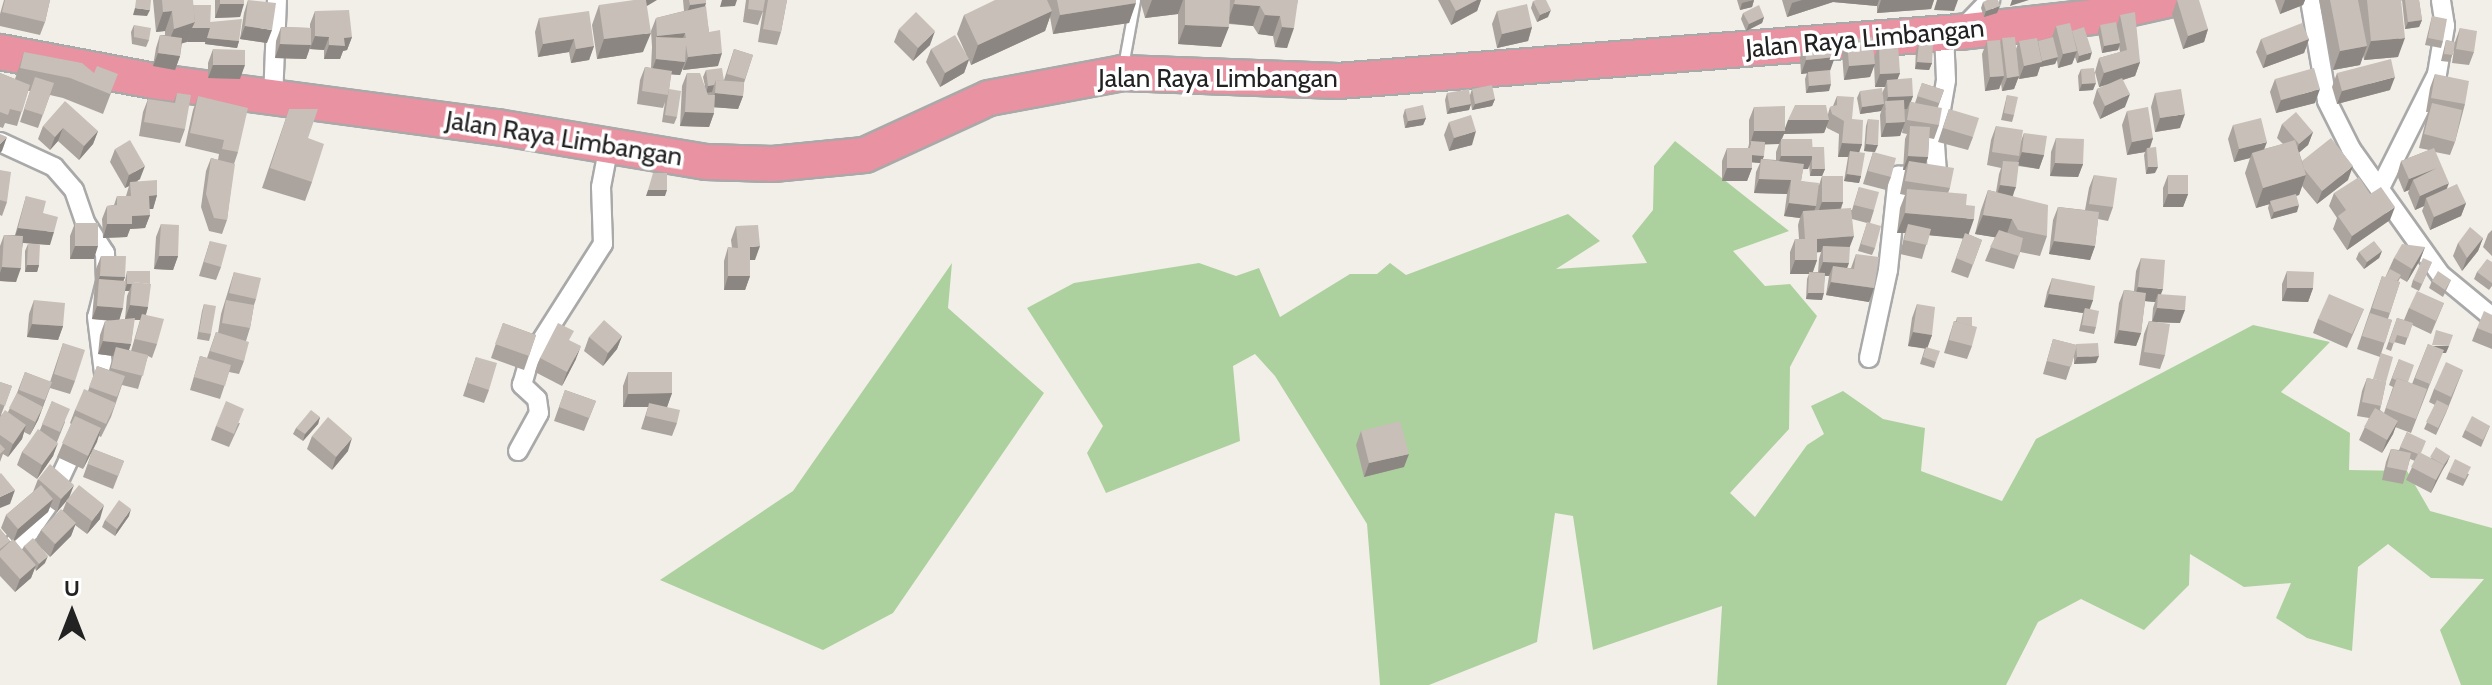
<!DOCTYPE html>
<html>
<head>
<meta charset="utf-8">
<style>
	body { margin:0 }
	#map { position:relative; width:2492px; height:685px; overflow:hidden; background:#f2efe9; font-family:Cabin,sans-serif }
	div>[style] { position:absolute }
	.forest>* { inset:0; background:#add19e }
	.roads { filter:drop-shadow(2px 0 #a9a9a9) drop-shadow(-2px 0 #a9a9a9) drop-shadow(0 2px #a9a9a9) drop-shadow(0 -2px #a9a9a9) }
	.lane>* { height:9px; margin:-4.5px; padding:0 4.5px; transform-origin:4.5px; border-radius:4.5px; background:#fff }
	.street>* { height:18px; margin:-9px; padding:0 9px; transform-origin:9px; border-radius:9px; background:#fff }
	.highway>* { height:34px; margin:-17px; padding:0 17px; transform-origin:17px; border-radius:17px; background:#e892a2 }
	.wall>* { inset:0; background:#aba49e }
	.shaded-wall>* { inset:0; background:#8b8681 }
	.building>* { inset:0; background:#c7bfb8 }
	span { translate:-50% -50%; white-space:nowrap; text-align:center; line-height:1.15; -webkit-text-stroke:7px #fff; paint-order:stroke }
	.street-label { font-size:26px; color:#222 }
	.north { position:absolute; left:32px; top:573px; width:80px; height:80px; -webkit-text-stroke:6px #fff; paint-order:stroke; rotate:0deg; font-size:22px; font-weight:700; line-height:32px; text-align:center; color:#222 }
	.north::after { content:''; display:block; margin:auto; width:28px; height:36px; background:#222; clip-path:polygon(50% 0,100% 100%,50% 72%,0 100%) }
</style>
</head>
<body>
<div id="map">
	<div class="forest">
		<i style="clip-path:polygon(1675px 141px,1789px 231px,1733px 251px,1765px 286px,1790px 284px,1817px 316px,1790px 367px,1789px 429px,1730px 493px,1755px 517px,1807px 445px,1824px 434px,1811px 406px,1843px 391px,1883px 419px,1925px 428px,1921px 471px,2002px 501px,2036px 439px,2253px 325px,2330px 342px,2281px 392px,2350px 433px,2349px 470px,2407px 471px,2430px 511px,2492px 528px,2492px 685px,2461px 685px,2440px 630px,2484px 579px,2431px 578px,2388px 544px,2358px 567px,2352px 651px,2307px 638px,2276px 618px,2291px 583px,2244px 587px,2190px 554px,2189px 585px,2144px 630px,2081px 599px,2038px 622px,2006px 685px,1717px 685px,1722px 606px,1593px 650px,1573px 516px,1555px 513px,1537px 642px,1429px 685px,1380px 685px,1367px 524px,1275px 376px,1255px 354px,1233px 366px,1240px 441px,1106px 493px,1087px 453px,1103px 426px,1027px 308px,1074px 283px,1199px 263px,1236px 276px,1259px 268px,1280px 317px,1350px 274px,1377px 274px,1390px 263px,1406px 275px,1568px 214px,1600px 241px,1556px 269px,1647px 263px,1632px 236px,1653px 210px,1654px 166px)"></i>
		<i style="clip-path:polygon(952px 263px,948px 308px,1044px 393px,893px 613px,823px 650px,660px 580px,793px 491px)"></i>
	</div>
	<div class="roads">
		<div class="lane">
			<i style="left:1123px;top:66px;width:67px;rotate:-79.7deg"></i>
		</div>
		<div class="street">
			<i style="left:2310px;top:0;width:102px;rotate:80.4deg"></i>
			<i style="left:2327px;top:101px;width:54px;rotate:63.4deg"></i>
			<i style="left:2351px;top:149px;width:155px;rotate:54.5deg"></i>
			<i style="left:2441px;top:275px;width:66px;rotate:39.5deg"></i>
			<i style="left:1959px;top:32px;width:45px;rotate:-45.9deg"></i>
			<i style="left:273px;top:99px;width:99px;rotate:-87.7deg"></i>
			<i style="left:0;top:142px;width:60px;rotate:24.8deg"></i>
			<i style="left:54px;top:167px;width:30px;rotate:49deg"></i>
			<i style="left:74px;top:190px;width:36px;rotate:71deg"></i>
			<i style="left:86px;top:224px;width:35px;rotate:57deg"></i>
			<i style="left:105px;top:253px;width:29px;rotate:88deg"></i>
			<i style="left:106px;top:282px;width:36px;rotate:104deg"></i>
			<i style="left:97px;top:317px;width:64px;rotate:82.9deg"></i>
			<i style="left:105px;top:381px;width:11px;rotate:112deg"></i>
			<i style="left:2380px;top:188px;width:127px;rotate:-63.4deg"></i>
			<i style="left:2437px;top:74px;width:49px;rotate:-80.5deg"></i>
			<i style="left:2445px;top:26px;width:26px;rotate:-99deg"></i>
			<i style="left:1869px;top:358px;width:90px;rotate:-77.8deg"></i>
			<i style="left:1888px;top:270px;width:95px;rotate:-83.9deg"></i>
			<i style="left:1898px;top:176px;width:39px;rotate:-4deg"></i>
			<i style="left:1937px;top:173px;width:29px;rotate:-94deg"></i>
			<i style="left:1935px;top:144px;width:65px;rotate:-80.2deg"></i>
			<i style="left:1946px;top:80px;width:47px;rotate:-92.4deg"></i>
			<i style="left:518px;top:451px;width:43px;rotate:-61.1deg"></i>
			<i style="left:539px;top:413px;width:14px;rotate:-98deg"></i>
			<i style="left:537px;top:399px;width:21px;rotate:-137deg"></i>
			<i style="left:522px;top:385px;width:26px;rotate:-74deg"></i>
			<i style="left:529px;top:360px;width:138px;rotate:-57.5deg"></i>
			<i style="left:603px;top:244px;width:57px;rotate:-92deg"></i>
			<i style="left:601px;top:187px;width:43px;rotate:-79.2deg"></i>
			<i style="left:0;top:555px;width:37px;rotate:-38deg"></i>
			<i style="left:29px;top:532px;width:32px;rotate:-55deg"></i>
			<i style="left:47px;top:506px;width:73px;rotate:-64.8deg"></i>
		</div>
		<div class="highway">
			<i style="left:0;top:52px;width:162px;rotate:10.7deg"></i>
			<i style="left:159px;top:82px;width:341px;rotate:7.6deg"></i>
			<i style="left:497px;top:127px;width:212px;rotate:9.5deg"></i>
			<i style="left:706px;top:162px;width:67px;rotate:1.7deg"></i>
			<i style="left:773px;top:164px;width:92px;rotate:-5.6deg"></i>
			<i style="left:865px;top:155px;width:136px;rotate:-24.7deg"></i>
			<i style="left:989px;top:98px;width:135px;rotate:-10.6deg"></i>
			<i style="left:1122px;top:73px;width:216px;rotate:2.1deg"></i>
			<i style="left:1338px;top:81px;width:623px;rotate:-4.51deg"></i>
			<i style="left:1959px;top:32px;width:134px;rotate:-6.4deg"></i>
			<i style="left:2092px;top:17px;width:78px;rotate:-12.6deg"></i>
		</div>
	</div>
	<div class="wall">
		<i style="clip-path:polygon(4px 0,50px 0,45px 22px,40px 35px,0 26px,0 14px)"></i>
		<i style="clip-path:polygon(153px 0,193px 0,193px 5px,210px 22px,239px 41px,237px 48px,205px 44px,205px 42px,187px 41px,182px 43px,180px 56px,175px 70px,153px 66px,156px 48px,160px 35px,165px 35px,165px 31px,156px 32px)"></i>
		<i style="clip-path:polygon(215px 0,244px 0,240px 17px,215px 18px)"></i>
		<i style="clip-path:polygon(248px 0,267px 43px,240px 39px,244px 13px)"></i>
		<i style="clip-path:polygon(683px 0,706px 0,705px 6px,709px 32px,718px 66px,683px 70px,683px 68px,680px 75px,671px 74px,669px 90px,677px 117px,674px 124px,662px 122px,665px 102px,663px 108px,637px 104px,640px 80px,645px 67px,651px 68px,652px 47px,651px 31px,656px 18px,684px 11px)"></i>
		<i style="clip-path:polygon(746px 0,787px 0,781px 32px,777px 45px,758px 42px,763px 11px,758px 25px,743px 22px)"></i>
		<i style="clip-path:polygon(1047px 0,1136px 0,1129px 23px,1053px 34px,1050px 17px,1045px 31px,971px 65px,969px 60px,964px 73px,940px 87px,926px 62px,931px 49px,966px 54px,957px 34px,964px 15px)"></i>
		<i style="clip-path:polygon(1140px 0,1298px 0,1287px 48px,1275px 47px,1273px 36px,1258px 34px,1253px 26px,1229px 24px,1221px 47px,1178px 44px,1178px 14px,1145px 18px)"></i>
		<i style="clip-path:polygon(1438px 0,1481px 0,1477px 11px,1451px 25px)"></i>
		<i style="clip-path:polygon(1737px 0,1754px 0,1752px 7px,1740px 10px)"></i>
		<i style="clip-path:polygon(1782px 0,1934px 0,1931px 9px,1877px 13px,1877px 6px,1833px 2px,1787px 17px)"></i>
		<i style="clip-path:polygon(2177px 0,2208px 29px,2204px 42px,2183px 49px,2172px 14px)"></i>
		<i style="clip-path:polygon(2275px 0,2305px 0,2303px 5px,2280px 14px)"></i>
		<i style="clip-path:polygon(2319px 0,2419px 0,2422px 20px,2419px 27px,2405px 29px,2402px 0,2401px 1px,2398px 57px,2364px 60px,2363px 55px,2360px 65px,2333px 70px)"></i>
		<i style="clip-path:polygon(1533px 1px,1548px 17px,1537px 22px,1531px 8px)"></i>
		<i style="clip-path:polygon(1983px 2px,1997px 13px,1984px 17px,1981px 8px)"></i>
		<i style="clip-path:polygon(599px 5px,647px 6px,643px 52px,597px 59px,592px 25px)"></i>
		<i style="clip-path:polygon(315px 11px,352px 37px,347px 50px,343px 51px,340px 59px,324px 59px,324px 50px,310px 49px,310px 47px,306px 59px,275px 58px,276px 41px,281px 27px,310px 28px,310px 24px)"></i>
		<i style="clip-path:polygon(1497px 11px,1532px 27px,1528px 41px,1497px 48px,1492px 24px)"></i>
		<i style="clip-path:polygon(1743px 13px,1764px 17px,1762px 23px,1746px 31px,1741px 19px)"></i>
		<i style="clip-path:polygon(2120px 15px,2140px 62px,2135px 76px,2123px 80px,2125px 107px,2100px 119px,2093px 103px,2097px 89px,2109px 84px,2099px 87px,2095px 72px,2093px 90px,2079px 91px,2078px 76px,2081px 69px,2095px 72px,2099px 58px,2120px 52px,2119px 46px,2118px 50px,2102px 53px,2098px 32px,2100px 25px,2117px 25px)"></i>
		<i style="clip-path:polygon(2432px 16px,2443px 41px,2441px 48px,2425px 45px)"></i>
		<i style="clip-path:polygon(539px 18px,594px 46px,589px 60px,571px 63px,569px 52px,538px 57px,535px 32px)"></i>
		<i style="clip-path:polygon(134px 25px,149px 40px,146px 47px,132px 44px,131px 32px)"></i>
		<i style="clip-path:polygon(2056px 26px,2072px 31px,2090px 59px,2077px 63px,2075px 57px,2072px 64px,2058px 68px,2057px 60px,2055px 64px,2040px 67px,2037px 76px,2019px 79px,2018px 78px,2014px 89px,2002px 91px,2001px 83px,1999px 89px,1985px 91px,1982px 54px,1987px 41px,2000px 43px,2002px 38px,2016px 49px,2019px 41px,2038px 41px,2052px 37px)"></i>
		<i style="clip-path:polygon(2460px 28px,2474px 52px,2469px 65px,2452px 63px,2454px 49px,2450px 62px,2441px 61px,2446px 40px,2455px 42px)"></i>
		<i style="clip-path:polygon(899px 29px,930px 45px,913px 61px,894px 42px)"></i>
		<i style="clip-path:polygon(2261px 39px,2309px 39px,2304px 53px,2263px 68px,2256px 52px)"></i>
		<i style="clip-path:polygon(1847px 40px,1874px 58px,1879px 44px,1900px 73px,1897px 79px,1913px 96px,1911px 102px,1915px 103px,1922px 83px,1944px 90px,1938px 107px,1939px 125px,1934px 139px,1929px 138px,1928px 157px,1926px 164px,1950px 188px,1948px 193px,1966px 205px,1968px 234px,1982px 240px,1968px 278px,1951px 272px,1963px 238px,1929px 235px,1922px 259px,1900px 254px,1905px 233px,1897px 233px,1900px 208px,1905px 195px,1900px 194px,1905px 170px,1903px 170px,1905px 139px,1907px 134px,1902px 133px,1903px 127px,1900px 136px,1881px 137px,1880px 115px,1883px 105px,1881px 111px,1860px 114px,1857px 98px,1860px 91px,1882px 93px,1885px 87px,1875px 87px,1874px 64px,1870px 77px,1844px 80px,1842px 53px)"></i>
		<i style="clip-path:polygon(1805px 43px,1830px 71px,1829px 91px,1806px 93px,1805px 79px,1807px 73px,1801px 74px,1800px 57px)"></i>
		<i style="clip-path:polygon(1919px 43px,1932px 63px,1929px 70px,1915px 69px,1916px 50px)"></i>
		<i style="clip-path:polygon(213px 49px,240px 79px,208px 78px,208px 63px)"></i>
		<i style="clip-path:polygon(734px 49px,753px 55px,744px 83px,743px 96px,738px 109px,714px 107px,714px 113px,709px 127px,680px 126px,682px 86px,687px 73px,705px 86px,703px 77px,706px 70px,724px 80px)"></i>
		<i style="clip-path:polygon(24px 52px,111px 93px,103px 114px,63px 98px,50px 95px,38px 128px,20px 122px,30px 91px,28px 91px,17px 126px,5px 123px,3px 128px,0 127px,0 73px,15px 79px)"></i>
		<i style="clip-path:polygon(2337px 73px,2390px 90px,2337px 104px,2332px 87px)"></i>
		<i style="clip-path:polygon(2435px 74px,2465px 104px,2455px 142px,2450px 155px,2435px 152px,2447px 189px,2466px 203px,2461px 216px,2430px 230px,2422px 211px,2424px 206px,2415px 210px,2408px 193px,2409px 190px,2404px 192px,2397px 175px,2401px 161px,2429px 150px,2419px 148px,2428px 112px,2426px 112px,2430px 88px)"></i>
		<i style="clip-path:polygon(2275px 79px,2315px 103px,2276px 113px,2270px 92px)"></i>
		<i style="clip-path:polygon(1472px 89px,1495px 99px,1492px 106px,1472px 110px,1471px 104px,1469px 110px,1447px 114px,1445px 100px,1447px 93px,1470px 95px)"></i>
		<i style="clip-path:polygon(177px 93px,185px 129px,180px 143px,139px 136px,143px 112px,148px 99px,173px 103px)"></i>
		<i style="clip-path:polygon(2155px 93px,2180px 128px,2155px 132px,2151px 107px)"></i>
		<i style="clip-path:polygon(2007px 95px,2014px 115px,2012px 122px,2001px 120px)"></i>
		<i style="clip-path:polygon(198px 96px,238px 152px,234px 164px,227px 220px,222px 234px,209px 231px,201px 207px,206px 171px,211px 158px,218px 160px,219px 154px,185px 146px,193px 110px)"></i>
		<i style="clip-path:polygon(evenodd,1837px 96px,1852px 119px,1862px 144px,1859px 153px,1861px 176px,1859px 183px,1844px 181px,1848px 157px,1838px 157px,1839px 134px,1827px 128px,1827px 126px,1824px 133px,1784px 134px,1782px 139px,1812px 147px,1825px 169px,1822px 176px,1843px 202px,1841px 209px,1852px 210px,1859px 187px,1874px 210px,1870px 223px,1875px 248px,1872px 255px,1858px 251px,1867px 223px,1852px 219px,1847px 268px,1851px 268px,1856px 254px,1874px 288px,1869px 302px,1826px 295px,1829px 276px,1825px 276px,1822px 300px,1806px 299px,1807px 279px,1809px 274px,1790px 274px,1790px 252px,1795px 239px,1799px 239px,1798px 225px,1800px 218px,1784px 216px,1787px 194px,1754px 193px,1756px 172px,1760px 163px,1752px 162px,1752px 168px,1747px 181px,1722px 181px,1722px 161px,1727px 148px,1748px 148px,1749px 144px,1749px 120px,1754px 107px,1785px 129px,1828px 114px,1830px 107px,1833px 106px,1837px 96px,1765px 144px,1779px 144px,1776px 152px,1776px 160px,1763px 159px,1765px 144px,1837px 96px,1809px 164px,1810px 176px,1822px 176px,1819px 185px,1801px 181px,1803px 169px,1808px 169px,1809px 164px,1837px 96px,1817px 252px,1821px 252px,1819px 259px,1818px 272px,1813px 272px,1817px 260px,1817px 252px)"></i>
		<i style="clip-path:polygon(289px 109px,308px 138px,312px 182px,305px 201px,262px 188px)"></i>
		<i style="clip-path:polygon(1405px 109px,1426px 118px,1423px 125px,1405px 128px,1403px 116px)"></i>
		<i style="clip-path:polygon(1949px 109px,1973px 137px,1968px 150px,1938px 142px)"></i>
		<i style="clip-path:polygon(2127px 111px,2153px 138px,2150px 148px,2155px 173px,2146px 174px,2144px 155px,2145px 152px,2127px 155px,2122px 125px)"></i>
		<i style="clip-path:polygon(1868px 119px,1875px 152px,1864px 151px,1866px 126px)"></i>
		<i style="clip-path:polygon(1449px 122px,1472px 145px,1449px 151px,1444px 135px)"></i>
		<i style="clip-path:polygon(2282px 124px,2313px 132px,2308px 145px,2299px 152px,2302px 161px,2348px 180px,2317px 204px,2302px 186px,2299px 195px,2296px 196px,2297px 212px,2271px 219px,2268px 208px,2269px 204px,2256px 208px,2245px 173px,2250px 158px,2234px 162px,2228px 139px,2233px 125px,2264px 149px,2283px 144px,2277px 138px)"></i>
		<i style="clip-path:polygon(43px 126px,98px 131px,93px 144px,79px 160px,58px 141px,50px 150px,38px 139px)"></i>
		<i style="clip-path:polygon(1996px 126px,2021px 141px,2024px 133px,2044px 155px,2039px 169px,2018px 166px,2013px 196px,2047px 236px,2040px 256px,2020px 252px,2014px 269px,1985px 261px,1995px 237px,1975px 234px,1981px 210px,1988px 190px,1996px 192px,1999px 174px,2001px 168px,1987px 165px,1991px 140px)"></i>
		<i style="clip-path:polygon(2056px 138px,2083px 164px,2078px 177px,2050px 176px,2051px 152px)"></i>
		<i style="clip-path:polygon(115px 149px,140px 179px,137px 181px,157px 195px,153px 209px,149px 209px,150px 215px,145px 228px,130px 229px,127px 237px,103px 238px,102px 219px,107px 206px,114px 205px,117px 196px,126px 196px,129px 186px,125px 188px,110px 162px)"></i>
		<i style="clip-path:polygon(1873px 152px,1891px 177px,1886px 190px,1863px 184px)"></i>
		<i style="clip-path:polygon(0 170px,7px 202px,2px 216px,0 215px)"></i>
		<i style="clip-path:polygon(2094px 175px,2113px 207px,2108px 221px,2098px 219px,2095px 246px,2090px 260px,2049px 254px,2053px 220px,2058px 207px,2085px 210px,2089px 188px)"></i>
		<i style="clip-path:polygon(2168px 175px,2188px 194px,2183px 207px,2163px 207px,2163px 188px)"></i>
		<i style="clip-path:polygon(2334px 193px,2370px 194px,2390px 220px,2347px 250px,2333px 229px,2337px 218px,2329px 206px)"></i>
		<i style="clip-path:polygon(26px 196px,43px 213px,50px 245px,23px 243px,16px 282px,0 281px,0 246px,4px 235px,15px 235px)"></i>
		<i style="clip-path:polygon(75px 223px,94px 259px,70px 259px,70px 236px)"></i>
		<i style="clip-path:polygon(161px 224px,178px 256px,173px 270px,154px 269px,156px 237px)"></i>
		<i style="clip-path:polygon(736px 226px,755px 260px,750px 260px,750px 276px,745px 290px,724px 290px,724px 261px,728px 247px,732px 248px,731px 240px)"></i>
		<i style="clip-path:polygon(2492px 230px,2492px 256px,2483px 247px,2488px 234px)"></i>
		<i style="clip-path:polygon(2483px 238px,2478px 251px,2462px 271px,2453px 256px,2458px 243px)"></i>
		<i style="clip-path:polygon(210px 241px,221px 267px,216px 280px,199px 276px)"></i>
		<i style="clip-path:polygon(28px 244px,39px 265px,37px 272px,25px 272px,25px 251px)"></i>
		<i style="clip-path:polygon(2425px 247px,2420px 260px,2407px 282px,2400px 278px,2398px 282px,2400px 282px,2388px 319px,2392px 320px,2380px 357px,2357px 349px,2382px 276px,2385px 278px,2394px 258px)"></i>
		<i style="clip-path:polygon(2382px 251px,2379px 258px,2364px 269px,2356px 259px,2359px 252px)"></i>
		<i style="clip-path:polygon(evenodd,101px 256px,125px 277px,123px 281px,125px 281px,127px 271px,148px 307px,146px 315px,157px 344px,152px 358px,148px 356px,138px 389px,122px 385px,111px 417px,101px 437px,99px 436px,83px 469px,57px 457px,71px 424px,70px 423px,75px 410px,88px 391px,97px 366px,109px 370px,113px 356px,98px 354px,100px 335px,105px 321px,111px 321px,92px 319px,96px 269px,101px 256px,125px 291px,129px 291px,127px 296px,125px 319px,119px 320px,125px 291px,101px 256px,134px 320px,140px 320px,131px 351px,129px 350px,131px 344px,134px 320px)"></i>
		<i style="clip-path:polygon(2141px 258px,2161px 295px,2180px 323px,2157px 322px,2165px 355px,2160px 369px,2139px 365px,2144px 334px,2149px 321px,2152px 321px,2153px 308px,2155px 302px,2145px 301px,2141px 333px,2136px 346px,2114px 343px,2119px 303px,2124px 290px,2134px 291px,2136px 271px)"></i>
		<i style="clip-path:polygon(2432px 262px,2419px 291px,2411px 287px,2413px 280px)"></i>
		<i style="clip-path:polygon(2492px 262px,2492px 286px,2489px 290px,2474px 279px,2477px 272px)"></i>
		<i style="clip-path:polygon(2287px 271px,2313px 288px,2308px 302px,2282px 301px,2282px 284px)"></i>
		<i style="clip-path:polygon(234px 272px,256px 299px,254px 305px,250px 328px,246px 341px,244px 361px,239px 374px,229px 372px,220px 399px,190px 390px,200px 356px,207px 358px,216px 332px,218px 333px,221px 314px)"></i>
		<i style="clip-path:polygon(2052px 278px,2093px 300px,2090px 309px,2096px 327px,2094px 334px,2079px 331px,2083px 313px,2044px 307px,2047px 292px)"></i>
		<i style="clip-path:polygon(2451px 280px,2443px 297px,2429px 288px,2432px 281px)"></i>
		<i style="clip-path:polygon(34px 300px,63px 326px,58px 340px,27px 337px,29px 314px)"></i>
		<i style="clip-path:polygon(2444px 303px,2431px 334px,2412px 325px,2405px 345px,2394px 342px,2391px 351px,2386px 349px,2397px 318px,2404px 320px,2409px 308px)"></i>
		<i style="clip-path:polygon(204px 304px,211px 334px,209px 341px,197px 339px,202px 311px)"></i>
		<i style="clip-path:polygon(1917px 304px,1932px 335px,1927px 347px,1936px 362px,1934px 368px,1920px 364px,1925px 348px,1908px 346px,1912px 318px)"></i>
		<i style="clip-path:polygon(2364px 309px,2347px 348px,2313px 333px,2318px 319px)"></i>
		<i style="clip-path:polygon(2492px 315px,2492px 349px,2472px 341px,2477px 328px)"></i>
		<i style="clip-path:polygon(1957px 317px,1972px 326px,1972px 346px,1967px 359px,1944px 353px,1954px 321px,1956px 321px)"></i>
		<i style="clip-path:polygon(503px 323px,536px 335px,524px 370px,491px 358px)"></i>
		<i style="clip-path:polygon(622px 336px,617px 349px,603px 366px,584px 351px,589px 337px)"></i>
		<i style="clip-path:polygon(2053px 339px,2076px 345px,2096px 363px,2074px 364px,2074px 356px,2066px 380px,2043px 374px)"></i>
		<i style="clip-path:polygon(570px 341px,576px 359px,562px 386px,535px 372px,540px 358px)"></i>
		<i style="clip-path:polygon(63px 343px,75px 381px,70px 394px,50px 388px,38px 420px,30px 435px,24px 432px,22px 439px,8px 457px,3px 454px,0 462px,0 382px,12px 386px,1px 415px,8px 412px,17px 393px,25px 372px,50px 382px)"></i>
		<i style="clip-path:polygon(2428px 344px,2446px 353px,2442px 353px,2411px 433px,2395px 427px,2393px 434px,2382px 453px,2359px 440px,2369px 418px,2357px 416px,2362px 391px,2367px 378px,2386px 382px,2380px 410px,2384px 413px,2393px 387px,2389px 385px,2399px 359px,2408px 382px,2412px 384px)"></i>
		<i style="clip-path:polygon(476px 357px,489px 390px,484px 403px,463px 396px)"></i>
		<i style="clip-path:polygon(2463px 370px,2446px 413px,2436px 435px,2424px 429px,2435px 405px,2429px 402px,2434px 389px)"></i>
		<i style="clip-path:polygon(628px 372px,672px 393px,667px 407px,677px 423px,672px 436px,641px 429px,648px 407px,623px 407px,623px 386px)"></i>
		<i style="clip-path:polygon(565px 390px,596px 401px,584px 431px,554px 421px)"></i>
		<i style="clip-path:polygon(52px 401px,65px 422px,57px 442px,53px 456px,37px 479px,17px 465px,22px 452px,40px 430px)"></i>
		<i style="clip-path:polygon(320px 417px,318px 424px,303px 441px,293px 434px,296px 428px)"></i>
		<i style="clip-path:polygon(240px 423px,229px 447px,211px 440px,216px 426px)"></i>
		<i style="clip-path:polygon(2490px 426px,2481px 447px,2462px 437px,2465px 430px)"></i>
		<i style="clip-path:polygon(1361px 431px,1404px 467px,1364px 477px,1356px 445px)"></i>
		<i style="clip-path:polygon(2407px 432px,2421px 454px,2430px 458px,2450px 456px,2431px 493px,2406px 480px,2415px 461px,2410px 459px,2403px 484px,2382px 480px,2386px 462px,2391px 449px,2399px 450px)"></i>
		<i style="clip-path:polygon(312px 436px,348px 451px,332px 470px,307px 449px)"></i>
		<i style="clip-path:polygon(93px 449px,124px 461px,113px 489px,83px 477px)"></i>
		<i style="clip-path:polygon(2449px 472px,2469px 474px,2463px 486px,2446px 479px)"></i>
		<i style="clip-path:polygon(evenodd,38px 479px,69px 497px,100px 519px,87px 534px,75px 525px,71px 536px,50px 557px,42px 549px,45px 563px,36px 571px,35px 568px,31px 578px,15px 592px,0 576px,0 529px,10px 541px,12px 541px,1px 528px,6px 515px,33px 492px,38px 479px,67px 500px,63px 510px,41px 530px,36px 542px,24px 546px,22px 550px,15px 541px,48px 512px,50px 507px,57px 512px,67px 500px)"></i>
		<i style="clip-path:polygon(129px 516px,115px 536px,102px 527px,105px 520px)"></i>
	</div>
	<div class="shaded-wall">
		<i style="clip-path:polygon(645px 0,657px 0,642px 9px)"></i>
		<i style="clip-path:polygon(722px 0,737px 0,735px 6px,720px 7px)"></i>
		<i style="clip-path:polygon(1152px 0,1183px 0,1178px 14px,1145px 18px)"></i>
		<i style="clip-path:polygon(1477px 0,1481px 0,1477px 11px,1451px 25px,1456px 11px)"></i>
		<i style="clip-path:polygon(1754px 0,1752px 7px,1740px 10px,1742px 3px)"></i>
		<i style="clip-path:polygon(1802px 0,1879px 0,1877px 6px,1833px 2px,1787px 17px,1792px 3px)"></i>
		<i style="clip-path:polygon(1881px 0,1934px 0,1931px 9px,1877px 13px)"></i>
		<i style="clip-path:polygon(1937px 0,1958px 0,1954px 11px,1934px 10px)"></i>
		<i style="clip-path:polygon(2012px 0,2029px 0,2010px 6px)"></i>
		<i style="clip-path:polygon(2285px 0,2305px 0,2303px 5px,2280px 14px)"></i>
		<i style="clip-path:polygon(706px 3px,702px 16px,685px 18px,690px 5px)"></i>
		<i style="clip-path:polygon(1136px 3px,1129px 23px,1053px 34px,1060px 15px)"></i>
		<i style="clip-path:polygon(220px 4px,244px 4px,240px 17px,215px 18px)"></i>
		<i style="clip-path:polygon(1234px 4px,1260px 6px,1253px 26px,1227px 23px)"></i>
		<i style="clip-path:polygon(2000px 6px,1997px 13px,1984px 17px,1986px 11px)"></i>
		<i style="clip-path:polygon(135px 8px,150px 10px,147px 16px,133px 15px)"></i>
		<i style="clip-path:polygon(1551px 10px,1548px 17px,1537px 22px,1540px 15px)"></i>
		<i style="clip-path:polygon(172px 11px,165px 31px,156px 32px,163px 12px)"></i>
		<i style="clip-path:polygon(1052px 11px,1045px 31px,971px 65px,978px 45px)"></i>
		<i style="clip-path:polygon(1265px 15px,1280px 16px,1273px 36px,1258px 34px)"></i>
		<i style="clip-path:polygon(1764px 17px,1762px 23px,1746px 31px,1749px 24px)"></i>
		<i style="clip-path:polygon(2422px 20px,2419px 27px,2405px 29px,2408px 22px)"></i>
		<i style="clip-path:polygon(195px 22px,187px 42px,166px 48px,174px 29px)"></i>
		<i style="clip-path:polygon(1185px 25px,1229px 27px,1221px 47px,1178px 44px)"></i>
		<i style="clip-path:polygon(245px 26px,272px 30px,267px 43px,240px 39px)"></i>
		<i style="clip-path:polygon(1282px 27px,1294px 28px,1287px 48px,1275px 47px)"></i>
		<i style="clip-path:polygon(1532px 27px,1528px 41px,1497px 48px,1502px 34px)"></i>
		<i style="clip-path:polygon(192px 28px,210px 28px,206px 42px,187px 42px)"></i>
		<i style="clip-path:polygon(2208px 29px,2204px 42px,2183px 49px,2188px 36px)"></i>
		<i style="clip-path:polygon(935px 31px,930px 45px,913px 61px,918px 48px)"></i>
		<i style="clip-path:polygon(651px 33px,643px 52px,597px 59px,604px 39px)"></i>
		<i style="clip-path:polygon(685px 33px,680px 46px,656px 39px,657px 36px)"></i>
		<i style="clip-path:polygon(315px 36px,329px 37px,324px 50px,310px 49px)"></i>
		<i style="clip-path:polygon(352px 37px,347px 50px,343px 51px,340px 59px,324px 59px,329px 45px,344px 38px)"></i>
		<i style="clip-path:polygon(207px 38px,239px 41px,237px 48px,205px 44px)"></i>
		<i style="clip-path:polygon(2405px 38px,2398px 57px,2364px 60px,2371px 41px)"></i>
		<i style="clip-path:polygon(574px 39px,569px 52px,538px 57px,543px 44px)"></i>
		<i style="clip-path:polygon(2309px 39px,2304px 53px,2263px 68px,2267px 55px)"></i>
		<i style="clip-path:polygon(2120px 43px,2118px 50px,2102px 53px,2104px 46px)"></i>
		<i style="clip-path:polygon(280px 44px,311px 45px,306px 59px,275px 58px)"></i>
		<i style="clip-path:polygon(594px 46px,589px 60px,571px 63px,576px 49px)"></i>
		<i style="clip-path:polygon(2367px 46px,2360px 65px,2333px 70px,2340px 51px)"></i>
		<i style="clip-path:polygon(2077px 51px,2072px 64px,2058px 68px,2063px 54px)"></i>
		<i style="clip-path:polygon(2092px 52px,2090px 59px,2077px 63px,2079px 56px)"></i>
		<i style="clip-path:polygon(158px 53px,180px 56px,175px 70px,153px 66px)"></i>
		<i style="clip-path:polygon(722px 53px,718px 66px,683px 70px,688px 57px)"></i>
		<i style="clip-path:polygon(1835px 57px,1830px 71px,1801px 74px,1806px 60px)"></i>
		<i style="clip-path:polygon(2058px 57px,2055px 64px,2040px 67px,2037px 76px,2019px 79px,2024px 66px)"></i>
		<i style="clip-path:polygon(656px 59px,685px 62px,680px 75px,651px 73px)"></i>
		<i style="clip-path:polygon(969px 59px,964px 73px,940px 87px,945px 73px)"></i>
		<i style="clip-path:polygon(1917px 62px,1932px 63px,1929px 70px,1915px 69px)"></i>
		<i style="clip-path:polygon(2140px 62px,2135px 76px,2099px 87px,2104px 73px)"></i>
		<i style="clip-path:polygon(1875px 64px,1870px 77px,1844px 80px,1849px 66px)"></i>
		<i style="clip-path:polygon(213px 65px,245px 65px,240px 79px,208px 78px)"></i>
		<i style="clip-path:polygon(1900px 73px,1895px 86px,1887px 80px,1885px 87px,1875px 87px,1880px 74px)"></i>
		<i style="clip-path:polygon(2004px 76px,1999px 89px,1985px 91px,1990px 77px)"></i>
		<i style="clip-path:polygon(2019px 76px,2014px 89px,2002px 91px,2007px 78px)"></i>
		<i style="clip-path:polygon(2395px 77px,2390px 90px,2337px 104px,2342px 91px)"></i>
		<i style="clip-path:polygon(2096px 83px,2093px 90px,2079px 91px,2082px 84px)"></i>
		<i style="clip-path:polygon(1831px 84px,1829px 91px,1806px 93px,1809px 86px)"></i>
		<i style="clip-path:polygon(714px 85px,712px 92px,706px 93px,708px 86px)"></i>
		<i style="clip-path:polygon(2320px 89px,2315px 103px,2276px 113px,2281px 100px)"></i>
		<i style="clip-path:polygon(715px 93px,743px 96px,738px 109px,710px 107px)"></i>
		<i style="clip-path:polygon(2130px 94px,2125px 107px,2100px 119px,2105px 106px)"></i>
		<i style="clip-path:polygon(1913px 96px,1907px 109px,1885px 110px,1885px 106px,1888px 97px)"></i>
		<i style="clip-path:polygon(1495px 99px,1492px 106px,1472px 110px,1475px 104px)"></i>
		<i style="clip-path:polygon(1471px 104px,1469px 110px,1447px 114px,1450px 108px)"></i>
		<i style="clip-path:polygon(1884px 104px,1881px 111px,1860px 114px,1862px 107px)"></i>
		<i style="clip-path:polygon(685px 112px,714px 113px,709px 127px,680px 126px)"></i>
		<i style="clip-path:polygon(2185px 114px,2180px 128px,2155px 132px,2160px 118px)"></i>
		<i style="clip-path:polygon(1426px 118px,1423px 125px,1405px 128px,1408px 121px)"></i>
		<i style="clip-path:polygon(1788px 120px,1829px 120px,1824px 133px,1784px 134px,1779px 144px,1750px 145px,1754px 131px,1784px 131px)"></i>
		<i style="clip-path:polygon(1905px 122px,1900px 136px,1881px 137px,1886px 123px)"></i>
		<i style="clip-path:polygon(63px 128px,58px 141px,50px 150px,55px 137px)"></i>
		<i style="clip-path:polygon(98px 131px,93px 144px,79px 160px,84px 146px)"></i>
		<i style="clip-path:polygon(1476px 131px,1472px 145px,1449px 151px,1454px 138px)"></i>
		<i style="clip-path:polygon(2313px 132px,2308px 145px,2294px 157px,2299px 144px)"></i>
		<i style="clip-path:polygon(7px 137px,2px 151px,0 153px,0 144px)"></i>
		<i style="clip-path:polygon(2153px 138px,2148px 152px,2147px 148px,2145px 152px,2127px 155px,2132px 142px)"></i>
		<i style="clip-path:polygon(2267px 142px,2262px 155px,2252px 153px,2250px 158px,2234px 162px,2239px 149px)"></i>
		<i style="clip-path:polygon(1842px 143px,1862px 144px,1857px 158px,1850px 151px,1848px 157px,1838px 157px)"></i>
		<i style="clip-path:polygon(1866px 144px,1878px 145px,1875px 152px,1864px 151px)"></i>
		<i style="clip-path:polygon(2022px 152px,2044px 155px,2039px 169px,2017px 165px)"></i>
		<i style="clip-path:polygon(1750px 155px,1764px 156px,1761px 163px,1761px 159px,1760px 163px,1747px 162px)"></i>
		<i style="clip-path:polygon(1781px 156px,1813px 156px,1808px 169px,1776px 170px)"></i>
		<i style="clip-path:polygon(1908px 156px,1928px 157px,1923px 171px,1909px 161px,1905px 170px,1903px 170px)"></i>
		<i style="clip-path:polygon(2055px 163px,2083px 164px,2078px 177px,2050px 176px)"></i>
		<i style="clip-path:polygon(145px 166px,140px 179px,131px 185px,130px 182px,129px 186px,125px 188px,129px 175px)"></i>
		<i style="clip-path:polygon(2353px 166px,2348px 180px,2317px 204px,2322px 191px)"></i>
		<i style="clip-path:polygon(2148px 167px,2158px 167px,2155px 173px,2146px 174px)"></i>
		<i style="clip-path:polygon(1727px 168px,1752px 168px,1747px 181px,1722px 181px)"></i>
		<i style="clip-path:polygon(2437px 168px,2413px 180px,2409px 190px,2404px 192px,2409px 179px)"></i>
		<i style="clip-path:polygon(1812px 169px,1825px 169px,1822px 176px,1810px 176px)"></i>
		<i style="clip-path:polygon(1847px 174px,1861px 176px,1859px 183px,1844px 181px)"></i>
		<i style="clip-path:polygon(2306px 175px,2299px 195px,2271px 203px,2270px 201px,2270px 204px,2256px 208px,2263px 188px)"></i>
		<i style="clip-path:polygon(1759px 179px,1791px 180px,1787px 194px,1754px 193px)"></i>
		<i style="clip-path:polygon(2449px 183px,2444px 196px,2426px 198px,2424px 206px,2415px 210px,2420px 196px)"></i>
		<i style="clip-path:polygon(2000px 185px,2016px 187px,2011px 200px,1996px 198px)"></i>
		<i style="clip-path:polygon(648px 190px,667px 190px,665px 196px,646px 196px)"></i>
		<i style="clip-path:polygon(2168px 194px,2188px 194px,2183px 207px,2163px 207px)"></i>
		<i style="clip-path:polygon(157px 195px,153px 209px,144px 209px,149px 196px)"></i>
		<i style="clip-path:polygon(1822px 202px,1843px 202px,1838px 215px,1817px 215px)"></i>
		<i style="clip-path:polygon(1789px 203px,1816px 206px,1811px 220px,1803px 211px,1800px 218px,1784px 216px)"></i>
		<i style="clip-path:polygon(2466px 203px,2461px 216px,2430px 230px,2434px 217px)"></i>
		<i style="clip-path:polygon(2299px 205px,2297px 212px,2271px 219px,2274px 212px)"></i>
		<i style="clip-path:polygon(2395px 207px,2390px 220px,2347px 250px,2352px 236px)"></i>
		<i style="clip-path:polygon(1905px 213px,1974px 219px,1967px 239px,1906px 233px,1908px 224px,1905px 233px,1897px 233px)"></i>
		<i style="clip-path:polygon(150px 215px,145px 228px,130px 229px,127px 237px,103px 238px,107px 224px,132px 216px)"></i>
		<i style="clip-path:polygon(1983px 215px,2012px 219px,2005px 239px,1975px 234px)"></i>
		<i style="clip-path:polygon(18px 228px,54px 232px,50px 245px,13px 242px)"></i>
		<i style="clip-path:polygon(1854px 236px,1849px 249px,1823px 246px,1821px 252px,1812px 253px,1817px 239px)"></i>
		<i style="clip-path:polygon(2483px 238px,2478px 251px,2462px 271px,2467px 258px)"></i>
		<i style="clip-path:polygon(2054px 241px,2095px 246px,2090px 260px,2049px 254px)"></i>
		<i style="clip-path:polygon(75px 246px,98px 246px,94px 259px,70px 259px)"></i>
		<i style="clip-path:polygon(760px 246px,755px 260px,745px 260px,750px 247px)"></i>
		<i style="clip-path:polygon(2425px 247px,2420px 260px,2407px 282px,2412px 269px)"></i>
		<i style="clip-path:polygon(2382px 251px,2379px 258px,2364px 269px,2367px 262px)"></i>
		<i style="clip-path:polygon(159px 256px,178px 256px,173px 270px,154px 269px)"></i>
		<i style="clip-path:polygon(1795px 260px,1817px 260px,1812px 274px,1790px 274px)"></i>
		<i style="clip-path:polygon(1823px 262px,1849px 263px,1844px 277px,1833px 266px,1829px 276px,1818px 275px)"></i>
		<i style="clip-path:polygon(27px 265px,39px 265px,37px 272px,25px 272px)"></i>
		<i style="clip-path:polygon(2px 267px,21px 268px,16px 282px,0 281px,0 273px)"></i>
		<i style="clip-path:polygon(100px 276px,125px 277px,120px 290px,99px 279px,95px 289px)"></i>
		<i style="clip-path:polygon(728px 276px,750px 276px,745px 290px,724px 290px)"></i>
		<i style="clip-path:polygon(1831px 282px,1874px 288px,1869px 302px,1826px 295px)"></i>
		<i style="clip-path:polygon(127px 284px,132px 284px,129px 291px,125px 291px)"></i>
		<i style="clip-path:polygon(2138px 287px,2163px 289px,2158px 302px,2158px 294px,2155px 302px,2133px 300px)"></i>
		<i style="clip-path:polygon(2287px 288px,2313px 288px,2308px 302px,2282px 301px)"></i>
		<i style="clip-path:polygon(1808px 293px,1824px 293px,1822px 300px,1806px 299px)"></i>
		<i style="clip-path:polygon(2049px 294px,2093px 300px,2088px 313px,2085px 308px,2083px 313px,2044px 307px)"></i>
		<i style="clip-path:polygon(130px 305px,148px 307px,144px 320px,142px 314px,140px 320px,125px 319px)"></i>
		<i style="clip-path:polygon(97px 306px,123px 308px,119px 321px,92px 319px)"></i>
		<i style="clip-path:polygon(2157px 308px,2185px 310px,2180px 323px,2152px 322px)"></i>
		<i style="clip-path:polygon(32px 324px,63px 326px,58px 340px,27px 337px)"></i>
		<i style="clip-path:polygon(2119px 330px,2141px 333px,2136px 346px,2114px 343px)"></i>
		<i style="clip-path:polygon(1913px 332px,1932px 335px,1927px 349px,1908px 346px)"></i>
		<i style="clip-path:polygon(622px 336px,617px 349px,603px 366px,608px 353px)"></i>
		<i style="clip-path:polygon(103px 341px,131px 344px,126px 358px,116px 347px,113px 356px,98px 354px)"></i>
		<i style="clip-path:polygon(581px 346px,576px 359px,562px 386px,567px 372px)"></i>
		<i style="clip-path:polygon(2432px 346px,2449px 346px,2446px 353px,2442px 353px,2425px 397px,2442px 353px)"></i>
		<i style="clip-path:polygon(2099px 356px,2096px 363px,2074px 364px,2077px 357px)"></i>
		<i style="clip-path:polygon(52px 382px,38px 420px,30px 435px,41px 411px)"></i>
		<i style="clip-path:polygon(672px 393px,667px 407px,623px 407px,628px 394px)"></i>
		<i style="clip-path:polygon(320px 417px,318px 424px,303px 441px,305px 434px)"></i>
		<i style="clip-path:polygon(2398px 421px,2393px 434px,2382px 453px,2387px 440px)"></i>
		<i style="clip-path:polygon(26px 425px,22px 439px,8px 457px,13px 444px)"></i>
		<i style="clip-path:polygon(101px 428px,97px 442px,83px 469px,88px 456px)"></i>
		<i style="clip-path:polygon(352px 438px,348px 451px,332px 470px,336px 457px)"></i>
		<i style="clip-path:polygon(58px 443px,53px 456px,37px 479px,42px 465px)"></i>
		<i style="clip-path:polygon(1409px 454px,1404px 467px,1364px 477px,1369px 463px)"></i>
		<i style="clip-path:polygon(2450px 456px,2447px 463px,2441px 472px,2431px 493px,2436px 480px)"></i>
		<i style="clip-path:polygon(74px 485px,69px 498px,57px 512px,61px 499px)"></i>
		<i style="clip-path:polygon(15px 490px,10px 504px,0 508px,0 497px)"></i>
		<i style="clip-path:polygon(53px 499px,48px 512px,13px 542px,18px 529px)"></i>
		<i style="clip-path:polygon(104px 505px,100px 519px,87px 534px,92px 521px)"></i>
		<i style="clip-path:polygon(131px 509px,129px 516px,115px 536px,117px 529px)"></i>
		<i style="clip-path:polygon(76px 523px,71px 536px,50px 557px,55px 544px)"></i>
		<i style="clip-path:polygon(48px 556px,45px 563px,36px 571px,39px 564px)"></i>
		<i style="clip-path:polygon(36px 565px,31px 578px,15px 592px,20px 579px)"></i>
	</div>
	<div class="building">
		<i style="clip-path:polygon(5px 0,50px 0,45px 22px,2px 12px)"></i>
		<i style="clip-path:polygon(136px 0,151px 0,150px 10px,135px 8px)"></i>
		<i style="clip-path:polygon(162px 0,193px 0,195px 22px,174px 29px,172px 11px,163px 12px)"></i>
		<i style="clip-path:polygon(220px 0,244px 0,244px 4px,220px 4px)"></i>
		<i style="clip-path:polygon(248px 0,276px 3px,272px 30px,245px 26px)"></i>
		<i style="clip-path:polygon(634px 0,646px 0,651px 33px,604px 39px,599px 5px)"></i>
		<i style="clip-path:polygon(689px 0,706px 0,706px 3px,690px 5px)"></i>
		<i style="clip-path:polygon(749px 0,765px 0,763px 11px,748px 9px)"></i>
		<i style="clip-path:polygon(768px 0,787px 0,781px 32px,763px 29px)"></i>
		<i style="clip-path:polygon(995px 0,1047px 0,1052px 11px,978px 45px,964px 15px)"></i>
		<i style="clip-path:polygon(1057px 0,1136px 0,1136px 3px,1060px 15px)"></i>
		<i style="clip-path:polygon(1185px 0,1230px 0,1229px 27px,1185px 25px)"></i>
		<i style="clip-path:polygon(1235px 0,1298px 0,1294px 28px,1282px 27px,1280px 16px,1265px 15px,1260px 6px,1234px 4px)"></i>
		<i style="clip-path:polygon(1450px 0,1477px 0,1456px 11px)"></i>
		<i style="clip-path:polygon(1536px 0,1546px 0,1551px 10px,1540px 15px,1533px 1px)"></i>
		<i style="clip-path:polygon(1987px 0,1998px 0,2000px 6px,1986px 11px,1983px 2px)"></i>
		<i style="clip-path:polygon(2177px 0,2199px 0,2208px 29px,2188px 36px)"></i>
		<i style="clip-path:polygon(2330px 0,2358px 0,2367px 46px,2340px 51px)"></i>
		<i style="clip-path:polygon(2367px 0,2401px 0,2405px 38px,2371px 41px)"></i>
		<i style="clip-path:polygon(2405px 0,2419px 0,2422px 20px,2408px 22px)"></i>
		<i style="clip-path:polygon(1527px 4px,1532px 27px,1502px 34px,1497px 11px)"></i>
		<i style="clip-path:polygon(193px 5px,211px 5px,210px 28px,192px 28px,195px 22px)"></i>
		<i style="clip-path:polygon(1759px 5px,1764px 17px,1749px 24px,1743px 13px)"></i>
		<i style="clip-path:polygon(706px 6px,709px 32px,720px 30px,722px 53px,688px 57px,686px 45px,685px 62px,656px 59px,656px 37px,686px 38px,685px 33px,657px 36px,656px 18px)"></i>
		<i style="clip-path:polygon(349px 10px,352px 37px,344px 38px,345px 46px,329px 45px,329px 37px,315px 36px,315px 11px)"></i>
		<i style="clip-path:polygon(589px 11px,594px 46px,576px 49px,574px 39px,543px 44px,539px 18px)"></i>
		<i style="clip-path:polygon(916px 12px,935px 31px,918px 48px,899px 29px)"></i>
		<i style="clip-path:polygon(2135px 12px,2140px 62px,2104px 73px,2099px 58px,2127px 50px,2120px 15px)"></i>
		<i style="clip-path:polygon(2432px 16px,2447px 19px,2443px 41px,2428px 38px)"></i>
		<i style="clip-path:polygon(242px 19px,239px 41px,207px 38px,210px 28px,210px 22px)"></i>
		<i style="clip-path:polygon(2116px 22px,2120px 43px,2104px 46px,2100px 25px)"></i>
		<i style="clip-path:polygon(2070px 23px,2077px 51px,2063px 54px,2056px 26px)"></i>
		<i style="clip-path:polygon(2302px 23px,2309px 39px,2267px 55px,2261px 39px)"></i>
		<i style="clip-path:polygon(134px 25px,151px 28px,149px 40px,134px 37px)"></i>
		<i style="clip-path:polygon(281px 27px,311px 28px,311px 45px,280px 44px)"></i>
		<i style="clip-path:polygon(2084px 27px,2092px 52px,2079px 56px,2072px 31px)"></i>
		<i style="clip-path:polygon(2460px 28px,2477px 31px,2474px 52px,2456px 49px)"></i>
		<i style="clip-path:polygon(160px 35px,182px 38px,180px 56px,158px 53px)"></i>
		<i style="clip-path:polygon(955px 35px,969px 59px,945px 73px,931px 49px)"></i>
		<i style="clip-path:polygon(1872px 37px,1875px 64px,1849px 66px,1847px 40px)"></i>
		<i style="clip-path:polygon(2015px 37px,2019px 76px,2007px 78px,2002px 38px)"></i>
		<i style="clip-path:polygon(2053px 37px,2058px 57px,2042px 61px,2038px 41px)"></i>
		<i style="clip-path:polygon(2037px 38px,2042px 62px,2024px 66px,2019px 41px)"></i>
		<i style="clip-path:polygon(1833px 40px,1835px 57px,1806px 60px,1805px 43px)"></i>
		<i style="clip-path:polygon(2000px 40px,2004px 76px,1990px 77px,1987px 41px)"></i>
		<i style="clip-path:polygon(2446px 40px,2455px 42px,2453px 55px,2444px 54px)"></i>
		<i style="clip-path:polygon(1919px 43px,1933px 44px,1932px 63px,1917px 62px)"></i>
		<i style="clip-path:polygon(1879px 44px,1898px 44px,1900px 73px,1880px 74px)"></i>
		<i style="clip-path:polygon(213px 49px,245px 50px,245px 65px,213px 65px)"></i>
		<i style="clip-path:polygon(734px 49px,753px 55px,745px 79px,727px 74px)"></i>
		<i style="clip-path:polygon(24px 52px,82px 63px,94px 73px,97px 66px,118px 74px,110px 94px,70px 78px,20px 68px)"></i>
		<i style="clip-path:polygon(2391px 59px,2395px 77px,2342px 91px,2337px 73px)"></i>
		<i style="clip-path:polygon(645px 67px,672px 71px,668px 95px,642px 91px)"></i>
		<i style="clip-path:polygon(722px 68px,724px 81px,716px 80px,714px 85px,708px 86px,706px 70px)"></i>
		<i style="clip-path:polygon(2094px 68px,2096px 83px,2082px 84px,2081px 69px)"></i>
		<i style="clip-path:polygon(2314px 68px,2320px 89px,2281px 100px,2275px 79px)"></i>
		<i style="clip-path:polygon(1830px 70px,1831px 84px,1809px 86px,1808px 72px)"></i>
		<i style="clip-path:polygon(0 73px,30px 85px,22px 112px,10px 109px,8px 115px,0 112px)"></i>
		<i style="clip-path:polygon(687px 73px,700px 73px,708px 95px,715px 95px,714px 113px,685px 112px)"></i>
		<i style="clip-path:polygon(2435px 74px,2469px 81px,2465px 104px,2431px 98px)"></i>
		<i style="clip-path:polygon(35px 77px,54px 83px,43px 115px,24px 109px)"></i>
		<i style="clip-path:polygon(1912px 78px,1913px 96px,1888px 97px,1887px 80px)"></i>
		<i style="clip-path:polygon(2122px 78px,2130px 94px,2105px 106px,2097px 89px)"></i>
		<i style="clip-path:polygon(716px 80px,744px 82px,743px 96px,715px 93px)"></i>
		<i style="clip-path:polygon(1922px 83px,1944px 90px,1939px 103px,1917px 96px)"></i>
		<i style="clip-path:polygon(1492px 85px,1495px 99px,1475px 104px,1472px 89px)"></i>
		<i style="clip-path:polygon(1882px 88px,1884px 104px,1862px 107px,1860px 91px)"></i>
		<i style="clip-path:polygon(669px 89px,681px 91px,677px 117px,665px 115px)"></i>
		<i style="clip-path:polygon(1469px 89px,1471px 104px,1450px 108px,1447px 93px)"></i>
		<i style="clip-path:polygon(2181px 89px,2185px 114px,2160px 118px,2155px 93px)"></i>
		<i style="clip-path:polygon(177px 93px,191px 95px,185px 129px,144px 122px,148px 99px,175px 103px)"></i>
		<i style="clip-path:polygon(2007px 95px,2018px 97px,2014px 115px,2004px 113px)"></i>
		<i style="clip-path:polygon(198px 96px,248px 108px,238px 152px,222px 149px,224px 140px,190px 133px)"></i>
		<i style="clip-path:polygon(1837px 96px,1854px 97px,1852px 119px,1863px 120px,1862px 144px,1842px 143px,1844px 121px,1832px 114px,1830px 107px,1837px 105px)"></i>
		<i style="clip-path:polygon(1904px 100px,1905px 122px,1886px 123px,1885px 101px)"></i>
		<i style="clip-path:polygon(65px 101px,98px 131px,84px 146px,63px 128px,55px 137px,43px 126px)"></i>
		<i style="clip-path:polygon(1910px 102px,1942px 108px,1939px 125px,1907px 120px)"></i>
		<i style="clip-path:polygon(2432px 103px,2462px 110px,2455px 142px,2424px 134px)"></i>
		<i style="clip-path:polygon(1423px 105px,1426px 118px,1408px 121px,1405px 109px)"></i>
		<i style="clip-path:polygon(1795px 105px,1826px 105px,1829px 120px,1788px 120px)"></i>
		<i style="clip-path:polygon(1785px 106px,1785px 131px,1754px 131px,1754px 107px)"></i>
		<i style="clip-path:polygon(2148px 107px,2153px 138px,2132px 142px,2127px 111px)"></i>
		<i style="clip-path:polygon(289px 109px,318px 109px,308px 138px,324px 144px,312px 182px,270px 168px)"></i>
		<i style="clip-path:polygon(1949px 109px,1979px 118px,1973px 137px,1943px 128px)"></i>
		<i style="clip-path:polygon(2296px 112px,2313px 132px,2299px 144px,2282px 124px)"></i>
		<i style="clip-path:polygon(1471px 115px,1476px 131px,1454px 138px,1449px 122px)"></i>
		<i style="clip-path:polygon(2261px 118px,2267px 142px,2239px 149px,2233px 125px)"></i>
		<i style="clip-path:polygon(1868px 119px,1879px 120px,1878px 145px,1866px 144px)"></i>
		<i style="clip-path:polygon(1910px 126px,1930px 127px,1928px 157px,1908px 156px)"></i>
		<i style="clip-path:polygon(1996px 126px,2023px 130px,2019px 156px,1992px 152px)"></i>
		<i style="clip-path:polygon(2024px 133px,2047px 136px,2044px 155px,2022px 152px)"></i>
		<i style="clip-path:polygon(0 134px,7px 137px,0 144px)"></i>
		<i style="clip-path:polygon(2056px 138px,2084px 139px,2083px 164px,2055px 163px)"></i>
		<i style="clip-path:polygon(2331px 138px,2353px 166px,2322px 191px,2304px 169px,2302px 161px)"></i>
		<i style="clip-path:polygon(1781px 139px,1812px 139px,1813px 156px,1781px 156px)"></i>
		<i style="clip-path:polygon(130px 140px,145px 166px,129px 175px,115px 149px)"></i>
		<i style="clip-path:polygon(2295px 140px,2306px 175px,2263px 188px,2252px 153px)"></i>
		<i style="clip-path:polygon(1751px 141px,1765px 142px,1764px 156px,1752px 155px,1752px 148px,1750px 148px)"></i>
		<i style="clip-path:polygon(1812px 147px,1824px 147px,1825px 169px,1812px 169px)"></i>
		<i style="clip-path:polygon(2156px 147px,2158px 167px,2148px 167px,2147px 148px)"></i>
		<i style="clip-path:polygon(1727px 148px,1752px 148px,1752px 168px,1727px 168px)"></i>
		<i style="clip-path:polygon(2434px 148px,2449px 183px,2420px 196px,2413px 180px,2437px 168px,2409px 179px,2401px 161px)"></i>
		<i style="clip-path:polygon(1850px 151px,1865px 153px,1861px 176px,1847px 174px)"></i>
		<i style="clip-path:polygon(1873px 152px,1896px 158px,1891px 177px,1868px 171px)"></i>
		<i style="clip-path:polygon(211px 158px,235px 164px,227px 220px,214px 218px,206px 194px)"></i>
		<i style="clip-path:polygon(1761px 159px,1804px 164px,1801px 181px,1819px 183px,1816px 206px,1789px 203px,1791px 180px,1759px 179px)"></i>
		<i style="clip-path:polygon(1909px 161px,1954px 168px,1950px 188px,1905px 181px)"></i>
		<i style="clip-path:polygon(2003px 161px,2019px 162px,2016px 187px,2000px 185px)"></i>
		<i style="clip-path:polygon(0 170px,11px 172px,7px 202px,0 200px)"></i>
		<i style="clip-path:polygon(653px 173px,667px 173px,667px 190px,648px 190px)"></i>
		<i style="clip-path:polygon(2094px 175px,2117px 178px,2113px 207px,2089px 204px)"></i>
		<i style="clip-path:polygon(2168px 175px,2188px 175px,2188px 194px,2168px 194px)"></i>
		<i style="clip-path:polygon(1822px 176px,1843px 176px,1843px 202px,1822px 202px)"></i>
		<i style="clip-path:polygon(2359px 177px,2370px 194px,2381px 187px,2395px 207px,2352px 236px,2338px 216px,2346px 210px,2334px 193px)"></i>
		<i style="clip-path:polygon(157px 180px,157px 195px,149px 196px,150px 215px,132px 216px,132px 224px,107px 224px,107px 206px,117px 205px,117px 196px,131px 196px,130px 182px)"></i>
		<i style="clip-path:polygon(2457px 184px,2466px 203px,2434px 217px,2426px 198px)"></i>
		<i style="clip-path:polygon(1859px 187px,1879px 192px,1874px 210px,1854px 205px)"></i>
		<i style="clip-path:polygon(1907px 189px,1967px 194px,1966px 205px,1975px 206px,1974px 219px,1905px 213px)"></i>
		<i style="clip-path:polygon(1988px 190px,2048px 205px,2047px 236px,2018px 230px,2012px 219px,1983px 215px)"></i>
		<i style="clip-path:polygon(2296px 194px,2299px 205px,2274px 212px,2270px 201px)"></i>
		<i style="clip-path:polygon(26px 196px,46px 201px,43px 213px,58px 217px,54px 232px,18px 228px)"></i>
		<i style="clip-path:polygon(2058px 207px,2099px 212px,2095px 246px,2054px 241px)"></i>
		<i style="clip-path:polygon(1851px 208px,1854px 236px,1817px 239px,1817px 260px,1795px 260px,1795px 239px,1805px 239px,1803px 211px)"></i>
		<i style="clip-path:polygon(1867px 222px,1881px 226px,1875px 248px,1861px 244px)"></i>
		<i style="clip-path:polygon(75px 223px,98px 223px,98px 246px,75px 246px)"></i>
		<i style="clip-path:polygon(161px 224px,179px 225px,178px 256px,159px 256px)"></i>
		<i style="clip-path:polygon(1908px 224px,1931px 229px,1927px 245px,1904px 240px)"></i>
		<i style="clip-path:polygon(758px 225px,760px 246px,750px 247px,750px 276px,728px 276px,728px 247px,738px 248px,736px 226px)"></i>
		<i style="clip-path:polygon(2470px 227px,2483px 238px,2467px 258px,2458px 243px)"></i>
		<i style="clip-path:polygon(1999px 230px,2023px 238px,2019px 256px,1990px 247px)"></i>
		<i style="clip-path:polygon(1965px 233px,1982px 240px,1973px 265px,1956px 258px)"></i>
		<i style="clip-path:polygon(4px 235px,23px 236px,21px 268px,2px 267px)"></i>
		<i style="clip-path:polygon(210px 241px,227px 245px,221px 267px,204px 262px)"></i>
		<i style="clip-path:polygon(2374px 241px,2382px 251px,2367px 262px,2359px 252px)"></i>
		<i style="clip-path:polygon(28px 244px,40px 244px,39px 265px,27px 265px)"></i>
		<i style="clip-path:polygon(2402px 244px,2425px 247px,2412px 269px,2394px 258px)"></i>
		<i style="clip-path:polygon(1823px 246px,1850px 247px,1849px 263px,1823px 262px)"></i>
		<i style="clip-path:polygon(1856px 254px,1879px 257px,1874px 288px,1831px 282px,1833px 266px,1854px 269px)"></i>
		<i style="clip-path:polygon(101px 256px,126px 256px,125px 277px,100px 276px)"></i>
		<i style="clip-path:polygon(2141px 258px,2165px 260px,2163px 289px,2138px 287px)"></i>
		<i style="clip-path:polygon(2423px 258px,2432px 262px,2422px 284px,2413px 280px)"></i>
		<i style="clip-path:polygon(2487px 259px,2492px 262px,2492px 283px,2477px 272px)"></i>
		<i style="clip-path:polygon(2390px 269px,2401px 275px,2397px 281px,2385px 278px)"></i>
		<i style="clip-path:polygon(127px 271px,150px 271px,150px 284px,132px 282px,132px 284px,127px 284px)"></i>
		<i style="clip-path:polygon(2287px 271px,2314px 272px,2313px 288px,2287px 288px)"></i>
		<i style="clip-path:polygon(2438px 271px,2451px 280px,2445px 290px,2432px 281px)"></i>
		<i style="clip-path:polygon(234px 272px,261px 278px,256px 299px,229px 293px)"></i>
		<i style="clip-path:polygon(1809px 272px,1825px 273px,1824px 293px,1808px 293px)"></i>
		<i style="clip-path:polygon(2382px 276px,2400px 282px,2390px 313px,2372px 308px)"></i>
		<i style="clip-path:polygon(2052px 278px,2095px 286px,2093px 300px,2049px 294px)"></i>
		<i style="clip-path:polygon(99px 279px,126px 281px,123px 308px,97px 306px)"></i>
		<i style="clip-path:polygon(132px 282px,151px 284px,148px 307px,130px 305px)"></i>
		<i style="clip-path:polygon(2124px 290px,2146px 293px,2141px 333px,2119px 330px)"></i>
		<i style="clip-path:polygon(2417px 291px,2444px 303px,2436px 321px,2409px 308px)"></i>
		<i style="clip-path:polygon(2158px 294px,2186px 296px,2185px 310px,2157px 308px)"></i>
		<i style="clip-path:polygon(2329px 294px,2364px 309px,2352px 334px,2318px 319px)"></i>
		<i style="clip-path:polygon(34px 300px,65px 303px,63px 326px,32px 324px)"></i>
		<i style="clip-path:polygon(226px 300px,254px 305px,250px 328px,222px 323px)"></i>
		<i style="clip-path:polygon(204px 304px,216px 306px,211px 334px,199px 332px)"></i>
		<i style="clip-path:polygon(1917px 304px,1935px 307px,1932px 335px,1913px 332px)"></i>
		<i style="clip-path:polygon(2085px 308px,2099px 311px,2096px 327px,2082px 325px)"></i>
		<i style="clip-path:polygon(2484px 311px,2492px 315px,2492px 334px,2477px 328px)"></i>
		<i style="clip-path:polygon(2370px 313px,2392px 320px,2385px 343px,2362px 336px)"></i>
		<i style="clip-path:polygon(142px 314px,164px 319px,157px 344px,135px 339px)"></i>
		<i style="clip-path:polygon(1957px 317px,1972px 317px,1972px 326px,1957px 322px)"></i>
		<i style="clip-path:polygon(135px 318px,131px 344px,103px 341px,105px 321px)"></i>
		<i style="clip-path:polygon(2397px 318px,2413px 323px,2408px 338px,2397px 335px,2394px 344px,2389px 342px)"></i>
		<i style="clip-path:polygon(604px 320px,622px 336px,608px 353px,589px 337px)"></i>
		<i style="clip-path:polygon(1954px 321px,1977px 327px,1972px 346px,1949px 340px)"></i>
		<i style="clip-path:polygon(2149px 321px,2170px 324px,2165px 355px,2144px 352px)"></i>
		<i style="clip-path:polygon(503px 323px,536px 335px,529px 356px,495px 344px)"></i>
		<i style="clip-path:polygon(558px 323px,574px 331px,569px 340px,581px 346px,567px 372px,540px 358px)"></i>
		<i style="clip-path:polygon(2436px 330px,2453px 335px,2449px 346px,2432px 345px)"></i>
		<i style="clip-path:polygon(216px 332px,249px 342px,244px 361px,210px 351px)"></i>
		<i style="clip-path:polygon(2053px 339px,2077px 345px,2071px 367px,2047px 361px)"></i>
		<i style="clip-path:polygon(63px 343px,85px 350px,75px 381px,54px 374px)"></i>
		<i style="clip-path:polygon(2098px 343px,2099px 356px,2077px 357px,2076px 344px)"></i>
		<i style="clip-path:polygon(2428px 344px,2444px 350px,2430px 384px,2415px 378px)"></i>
		<i style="clip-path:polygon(116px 347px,148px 355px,143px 376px,111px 368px)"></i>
		<i style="clip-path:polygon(1926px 347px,1940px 351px,1936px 362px,1923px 357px)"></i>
		<i style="clip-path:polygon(2381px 353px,2393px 357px,2386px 382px,2373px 379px)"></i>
		<i style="clip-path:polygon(200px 356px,231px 365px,225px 386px,194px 377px)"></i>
		<i style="clip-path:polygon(476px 357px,497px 363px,489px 390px,468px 383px)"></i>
		<i style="clip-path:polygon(2399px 359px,2414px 365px,2408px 382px,2397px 378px,2396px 380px,2392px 378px)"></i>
		<i style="clip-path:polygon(2446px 362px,2463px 370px,2451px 397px,2434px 389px)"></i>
		<i style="clip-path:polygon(97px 366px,125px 376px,117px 397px,89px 387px)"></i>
		<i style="clip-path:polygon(25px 372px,52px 382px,45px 400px,19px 390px)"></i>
		<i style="clip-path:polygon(628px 372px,672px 372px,672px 393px,628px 394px)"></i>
		<i style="clip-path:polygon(2367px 378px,2386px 382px,2381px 406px,2362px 402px)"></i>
		<i style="clip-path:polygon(2397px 378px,2427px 389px,2416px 419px,2386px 408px)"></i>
		<i style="clip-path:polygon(0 382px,12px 386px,5px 406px,0 404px)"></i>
		<i style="clip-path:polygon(84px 389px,116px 403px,106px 424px,75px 410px)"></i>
		<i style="clip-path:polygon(565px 390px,596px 401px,589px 418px,559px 407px)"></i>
		<i style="clip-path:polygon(17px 393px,43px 407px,35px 422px,9px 408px)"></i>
		<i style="clip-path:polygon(2437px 400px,2449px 406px,2438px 428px,2426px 422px)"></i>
		<i style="clip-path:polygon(52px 401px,70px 409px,60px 432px,42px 424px)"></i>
		<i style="clip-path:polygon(226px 401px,244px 409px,234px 434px,216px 426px)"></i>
		<i style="clip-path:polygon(649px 403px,680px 410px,677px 423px,646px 416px)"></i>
		<i style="clip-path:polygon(2375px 408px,2398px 421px,2387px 440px,2364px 427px)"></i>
		<i style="clip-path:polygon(5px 410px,26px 425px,13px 444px,0 435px,0 417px)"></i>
		<i style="clip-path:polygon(311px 410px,320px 417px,305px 434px,296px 428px)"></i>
		<i style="clip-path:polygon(75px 416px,101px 428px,88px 456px,62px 443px)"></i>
		<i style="clip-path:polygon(2472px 416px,2490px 426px,2483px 440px,2465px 430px)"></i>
		<i style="clip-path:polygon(328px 417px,352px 438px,336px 457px,312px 436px)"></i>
		<i style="clip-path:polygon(1400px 421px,1409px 454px,1369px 463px,1361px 431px)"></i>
		<i style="clip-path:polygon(38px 429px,58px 443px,42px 465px,22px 452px)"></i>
		<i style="clip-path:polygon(2407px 432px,2426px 441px,2421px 453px,2419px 452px,2418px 454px,2400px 447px)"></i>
		<i style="clip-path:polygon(0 444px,5px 449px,0 454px)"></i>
		<i style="clip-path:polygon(2436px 447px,2450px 456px,2443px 466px,2444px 465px,2430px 457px)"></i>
		<i style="clip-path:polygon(93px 449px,124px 461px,118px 476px,88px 464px)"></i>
		<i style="clip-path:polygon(2391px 449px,2411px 453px,2407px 471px,2387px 467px)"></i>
		<i style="clip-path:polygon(2419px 452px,2444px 465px,2436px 480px,2411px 467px)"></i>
		<i style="clip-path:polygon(2455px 459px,2471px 467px,2465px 479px,2449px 472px)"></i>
		<i style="clip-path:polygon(50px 464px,74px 485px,61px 499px,38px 479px)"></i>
		<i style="clip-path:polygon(1px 473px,15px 490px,0 497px,0 474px)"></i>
		<i style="clip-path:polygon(41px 485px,53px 499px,18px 529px,6px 515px)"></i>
		<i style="clip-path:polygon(79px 485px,104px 505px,92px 521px,66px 501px)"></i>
		<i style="clip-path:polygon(119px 500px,131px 509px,117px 529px,105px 520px)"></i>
		<i style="clip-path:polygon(61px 509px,76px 523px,55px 544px,41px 530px)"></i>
		<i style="clip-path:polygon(0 529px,10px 541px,0 549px)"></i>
		<i style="clip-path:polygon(33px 538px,48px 556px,39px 564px,24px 546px)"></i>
		<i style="clip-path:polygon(13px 539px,36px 565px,20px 579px,0 557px,0 551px)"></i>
	</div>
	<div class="street-label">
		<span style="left:1865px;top:39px;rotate:-5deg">Jalan Raya Limbangan</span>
		<span style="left:1218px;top:79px">Jalan Raya Limbangan</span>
		<span style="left:564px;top:139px;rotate:9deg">Jalan Raya Limbangan</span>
	</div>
	<div class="north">U</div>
</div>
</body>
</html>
